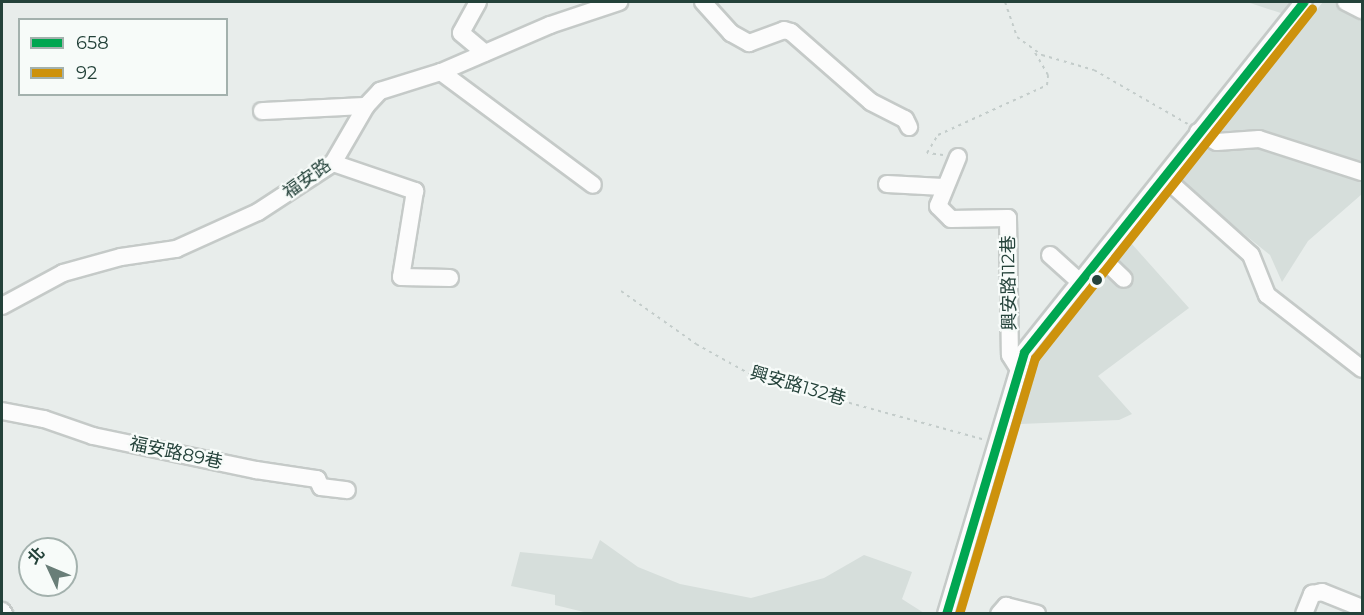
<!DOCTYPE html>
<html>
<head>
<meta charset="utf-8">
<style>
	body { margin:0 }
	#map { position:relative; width:1364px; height:615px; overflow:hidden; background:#e8edeb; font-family:Montserrat,"Noto Sans TC",sans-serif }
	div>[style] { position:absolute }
	.built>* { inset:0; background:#d6dedb }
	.path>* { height:2px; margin-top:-1px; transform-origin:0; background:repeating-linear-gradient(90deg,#c3ccca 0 3px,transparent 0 7.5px) }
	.roads { filter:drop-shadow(2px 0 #c5cac8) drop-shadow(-2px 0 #c5cac8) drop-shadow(0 2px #c5cac8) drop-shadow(0 -2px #c5cac8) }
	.minor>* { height:16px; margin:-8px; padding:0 8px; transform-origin:8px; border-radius:8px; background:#fcfcfc }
	.bus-1>* { height:9px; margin:-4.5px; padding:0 4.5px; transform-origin:4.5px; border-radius:4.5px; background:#00a651 }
	.bus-2>* { height:9px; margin:-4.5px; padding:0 4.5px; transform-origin:4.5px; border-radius:4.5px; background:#cd920c }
	.dots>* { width:16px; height:16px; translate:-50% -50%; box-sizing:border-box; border:3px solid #f7fbf9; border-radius:50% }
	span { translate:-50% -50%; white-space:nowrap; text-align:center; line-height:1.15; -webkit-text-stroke:4.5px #f7fbf9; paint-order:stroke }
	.street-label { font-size:18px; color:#24423a }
	.frame { position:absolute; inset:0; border:3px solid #24423a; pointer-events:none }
	.legend { position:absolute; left:18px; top:18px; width:210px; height:78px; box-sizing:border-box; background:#f7fbf9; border:2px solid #a3b1ad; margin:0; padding:8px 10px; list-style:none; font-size:18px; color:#24423a }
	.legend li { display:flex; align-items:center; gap:12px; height:30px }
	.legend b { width:30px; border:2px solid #a3b1ad }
	.north { position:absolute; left:18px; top:537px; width:60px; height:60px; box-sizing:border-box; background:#f7fbf9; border:2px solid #a3b1ad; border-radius:50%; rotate:314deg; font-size:16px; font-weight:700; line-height:24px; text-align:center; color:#24423a }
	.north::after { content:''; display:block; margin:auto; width:21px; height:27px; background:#697e78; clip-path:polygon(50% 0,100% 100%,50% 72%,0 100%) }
</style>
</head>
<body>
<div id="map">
	<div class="built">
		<i style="clip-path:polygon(1247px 2px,1298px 2px,1287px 15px)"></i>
		<i style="clip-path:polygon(1323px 2px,1338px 2px,1362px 13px,1362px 167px,1264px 131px,1223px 136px,1217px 132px)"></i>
		<i style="clip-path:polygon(1206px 145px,1261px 146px,1362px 181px,1362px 194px,1308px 241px,1282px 282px,1270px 255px,1178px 181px)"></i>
		<i style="clip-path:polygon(1123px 234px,1189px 308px,1098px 376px,1132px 414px,1119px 420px,1020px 424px,1006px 413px,1030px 350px)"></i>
		<i style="clip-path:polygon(600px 540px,638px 567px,680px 584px,751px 598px,824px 578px,864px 555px,912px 572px,902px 599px,924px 613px,588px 613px,555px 605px,555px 595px,511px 586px,520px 552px,592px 559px)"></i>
	</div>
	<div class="path">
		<i style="left:1005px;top:2px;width:37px;rotate:71deg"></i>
		<i style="left:1017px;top:37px;width:31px;rotate:36deg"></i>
		<i style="left:1042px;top:55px;width:54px;rotate:16.1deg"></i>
		<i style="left:1094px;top:70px;width:108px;rotate:29.9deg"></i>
		<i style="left:943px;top:155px;width:16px;rotate:-173deg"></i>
		<i style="left:927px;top:153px;width:21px;rotate:-59deg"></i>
		<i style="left:938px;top:135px;width:120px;rotate:-24.6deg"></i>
		<i style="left:1047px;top:85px;width:10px;rotate:-84deg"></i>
		<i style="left:1048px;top:75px;width:28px;rotate:-120deg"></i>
		<i style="left:621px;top:291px;width:92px;rotate:35.2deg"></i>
		<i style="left:696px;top:344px;width:68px;rotate:29.2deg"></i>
		<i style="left:755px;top:377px;width:238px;rotate:15.3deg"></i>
	</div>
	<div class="roads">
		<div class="minor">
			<i style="left:478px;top:2px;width:35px;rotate:119deg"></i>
			<i style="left:461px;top:33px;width:31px;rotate:40deg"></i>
			<i style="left:703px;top:2px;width:42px;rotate:47.9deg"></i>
			<i style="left:731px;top:33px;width:21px;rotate:29deg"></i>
			<i style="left:749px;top:43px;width:37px;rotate:-20deg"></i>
			<i style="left:784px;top:30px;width:7px;rotate:16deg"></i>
			<i style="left:791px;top:32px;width:106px;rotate:41.2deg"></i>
			<i style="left:871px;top:102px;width:38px;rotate:27deg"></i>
			<i style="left:905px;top:119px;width:9px;rotate:63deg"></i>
			<i style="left:1346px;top:2px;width:18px;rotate:27deg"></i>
			<i style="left:441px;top:72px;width:189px;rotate:36.6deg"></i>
			<i style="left:262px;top:111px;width:104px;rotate:-2.8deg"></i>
			<i style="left:1198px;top:132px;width:21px;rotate:28deg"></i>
			<i style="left:1217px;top:142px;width:42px;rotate:-4.1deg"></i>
			<i style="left:1259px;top:139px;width:108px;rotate:17.8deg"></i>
			<i style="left:958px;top:157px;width:53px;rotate:112.2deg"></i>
			<i style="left:938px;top:206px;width:18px;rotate:45deg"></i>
			<i style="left:951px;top:219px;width:57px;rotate:-1deg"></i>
			<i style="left:1008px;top:218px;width:137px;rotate:89.2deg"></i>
			<i style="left:1010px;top:355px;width:15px;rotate:58deg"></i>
			<i style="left:333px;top:163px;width:87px;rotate:18.9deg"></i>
			<i style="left:415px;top:191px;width:87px;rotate:99.2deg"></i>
			<i style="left:401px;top:277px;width:49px;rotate:1.2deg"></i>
			<i style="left:1165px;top:178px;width:115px;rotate:41.8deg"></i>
			<i style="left:1251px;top:255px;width:43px;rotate:68.2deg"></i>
			<i style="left:1267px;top:295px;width:120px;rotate:37.9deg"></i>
			<i style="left:887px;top:184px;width:56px;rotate:3.1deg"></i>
			<i style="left:1050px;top:255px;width:42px;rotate:42.1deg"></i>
			<i style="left:1102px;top:258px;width:30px;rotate:44deg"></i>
			<i style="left:2px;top:306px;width:69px;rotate:-28.4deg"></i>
			<i style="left:63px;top:273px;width:60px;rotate:-15.4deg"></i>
			<i style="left:121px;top:257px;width:56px;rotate:-8.3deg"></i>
			<i style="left:176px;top:249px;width:90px;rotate:-24.3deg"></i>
			<i style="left:258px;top:212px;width:90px;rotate:-33.2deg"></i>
			<i style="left:333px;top:163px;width:66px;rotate:-59.9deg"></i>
			<i style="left:366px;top:106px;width:21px;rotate:-47deg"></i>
			<i style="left:380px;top:91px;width:64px;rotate:-17.3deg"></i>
			<i style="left:441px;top:72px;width:119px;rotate:-23.3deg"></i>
			<i style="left:550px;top:25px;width:73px;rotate:-18.4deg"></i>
			<i style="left:2px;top:411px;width:43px;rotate:10.8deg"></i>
			<i style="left:44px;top:419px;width:52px;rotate:19.1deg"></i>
			<i style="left:93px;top:436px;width:167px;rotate:11.8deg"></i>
			<i style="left:256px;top:470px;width:62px;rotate:8.4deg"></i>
			<i style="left:317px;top:479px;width:9px;rotate:63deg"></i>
			<i style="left:321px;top:487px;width:26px;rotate:7deg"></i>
			<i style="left:2px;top:611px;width:4px;rotate:56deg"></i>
			<i style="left:946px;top:614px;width:273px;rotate:-73.4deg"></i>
			<i style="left:1024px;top:352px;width:448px;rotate:-51.4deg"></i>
			<i style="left:999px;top:614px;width:11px;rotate:-49deg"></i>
			<i style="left:1006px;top:606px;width:32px;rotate:14deg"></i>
			<i style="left:1304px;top:614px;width:22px;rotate:-68deg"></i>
			<i style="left:1312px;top:594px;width:10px;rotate:-11deg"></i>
			<i style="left:1322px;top:592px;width:43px;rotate:21.8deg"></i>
		</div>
	</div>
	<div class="bus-1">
		<i style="left:946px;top:614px;width:273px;rotate:-73.4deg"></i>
		<i style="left:1024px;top:352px;width:448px;rotate:-51.4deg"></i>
	</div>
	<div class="bus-2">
		<i style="left:959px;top:614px;width:267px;rotate:-73.5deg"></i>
		<i style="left:1035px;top:358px;width:446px;rotate:-51.6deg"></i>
	</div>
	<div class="dots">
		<i style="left:1097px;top:280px;background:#24423a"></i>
	</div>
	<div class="street-label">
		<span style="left:307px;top:179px;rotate:-36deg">福安路</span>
		<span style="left:1009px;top:283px;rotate:-91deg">興安路112巷</span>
		<span style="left:798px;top:386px;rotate:16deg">興安路132巷</span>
		<span style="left:176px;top:453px;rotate:12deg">福安路89巷</span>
	</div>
	<div class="frame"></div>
	<ul class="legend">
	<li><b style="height:8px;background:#00a651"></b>658</li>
	<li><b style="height:8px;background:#cd920c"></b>92</li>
	</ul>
	<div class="north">北</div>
</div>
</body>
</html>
